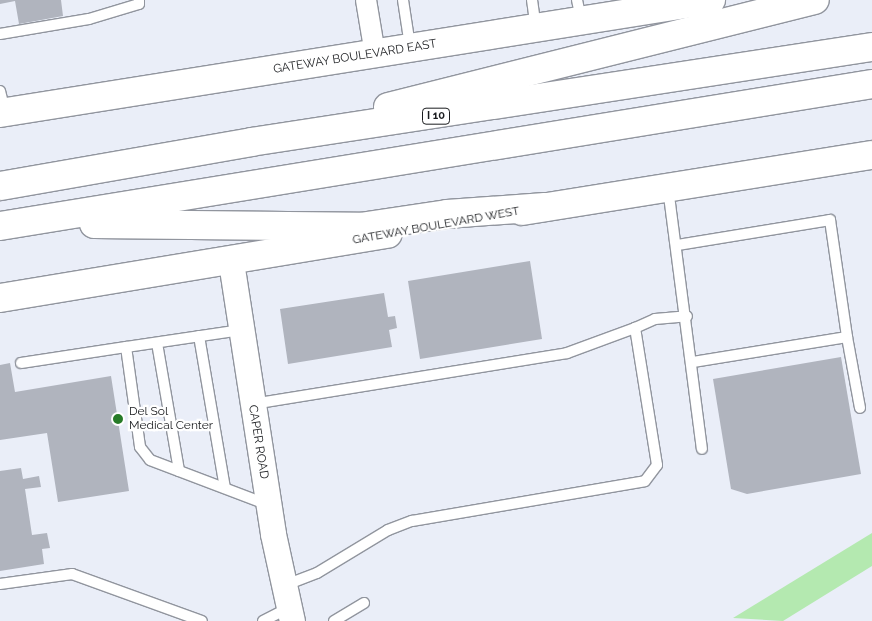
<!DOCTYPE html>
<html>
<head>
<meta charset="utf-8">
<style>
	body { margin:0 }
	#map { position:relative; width:872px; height:621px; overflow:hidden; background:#eaeef8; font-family:Raleway,sans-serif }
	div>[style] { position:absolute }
	.green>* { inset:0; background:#b4e9b0 }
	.building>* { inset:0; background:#b0b4be }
	.roads { filter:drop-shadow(1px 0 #91959e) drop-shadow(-1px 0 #91959e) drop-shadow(0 1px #91959e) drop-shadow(0 -1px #91959e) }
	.service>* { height:10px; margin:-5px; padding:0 5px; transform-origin:5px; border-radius:5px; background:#fff }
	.minor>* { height:20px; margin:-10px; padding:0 10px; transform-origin:10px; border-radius:10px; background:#fff }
	.tertiary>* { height:25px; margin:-12.5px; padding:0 12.5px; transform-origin:12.5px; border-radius:12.5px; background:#fff }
	.secondary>* { height:28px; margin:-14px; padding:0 14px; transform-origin:14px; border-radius:14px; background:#fff }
	.motorway>* { height:28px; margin:-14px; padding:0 14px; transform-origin:14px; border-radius:14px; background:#fff }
	.dots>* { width:14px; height:14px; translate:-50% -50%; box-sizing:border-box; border:2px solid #fff; border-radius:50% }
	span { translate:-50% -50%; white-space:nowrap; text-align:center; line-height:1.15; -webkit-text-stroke:4.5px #fff; paint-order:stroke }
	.shield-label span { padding:1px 4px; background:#fff; border:1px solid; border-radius:4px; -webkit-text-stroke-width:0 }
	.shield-label { font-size:11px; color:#1a1c1f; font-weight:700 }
	.street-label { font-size:12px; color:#1a1c1f }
	.poi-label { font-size:12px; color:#1a1c1f }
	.left { translate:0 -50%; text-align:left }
</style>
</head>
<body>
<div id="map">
	<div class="green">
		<i style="clip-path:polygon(872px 533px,872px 566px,783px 621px,733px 618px)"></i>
	</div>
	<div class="building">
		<i style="clip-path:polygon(0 0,61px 0,63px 16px,19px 24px,15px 1px,0 4px)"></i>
		<i style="clip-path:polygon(530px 261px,542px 339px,420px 359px,408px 281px)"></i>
		<i style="clip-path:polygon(384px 293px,388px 317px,395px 316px,397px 328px,389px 330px,392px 347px,288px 364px,280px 309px)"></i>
		<i style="clip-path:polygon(841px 357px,861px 474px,747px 494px,731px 489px,713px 379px)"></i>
		<i style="clip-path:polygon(10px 363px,15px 392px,111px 376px,129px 491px,58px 502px,47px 433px,0 440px,0 365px)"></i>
		<i style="clip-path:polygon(21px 468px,23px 479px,39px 476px,41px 487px,25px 489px,32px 535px,47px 533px,50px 548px,42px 549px,44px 564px,0 571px,0 471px)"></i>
	</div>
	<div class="roads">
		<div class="service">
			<i style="left:403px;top:0;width:47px;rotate:81.3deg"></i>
			<i style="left:532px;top:0;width:27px;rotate:82deg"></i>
			<i style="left:577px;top:0;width:19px;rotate:78deg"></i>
			<i style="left:0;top:34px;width:90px;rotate:-9.6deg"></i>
			<i style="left:89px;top:19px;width:52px;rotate:-16.7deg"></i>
			<i style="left:139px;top:4px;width:4px;rotate:-90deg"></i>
			<i style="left:0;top:91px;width:21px;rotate:76deg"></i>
			<i style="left:668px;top:188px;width:263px;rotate:82.6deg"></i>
			<i style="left:678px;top:245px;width:154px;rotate:-9.3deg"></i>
			<i style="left:830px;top:220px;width:118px;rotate:81.7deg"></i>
			<i style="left:847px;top:337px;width:156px;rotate:170.8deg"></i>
			<i style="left:241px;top:330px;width:116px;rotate:171.6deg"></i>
			<i style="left:126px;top:347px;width:101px;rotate:82deg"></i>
			<i style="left:140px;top:447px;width:16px;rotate:52deg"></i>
			<i style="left:150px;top:460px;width:124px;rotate:20.8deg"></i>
			<i style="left:199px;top:336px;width:154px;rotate:80.3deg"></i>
			<i style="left:847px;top:337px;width:72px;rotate:79.6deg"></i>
			<i style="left:157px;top:343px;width:130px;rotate:80.2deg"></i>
			<i style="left:21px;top:363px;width:106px;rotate:-8.7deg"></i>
			<i style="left:253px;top:404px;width:318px;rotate:-9.2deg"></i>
			<i style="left:567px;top:353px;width:72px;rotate:-20.2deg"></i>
			<i style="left:0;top:584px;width:73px;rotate:-7.9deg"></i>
			<i style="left:72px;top:574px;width:138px;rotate:19.9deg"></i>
			<i style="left:283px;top:586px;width:36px;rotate:-21deg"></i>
			<i style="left:317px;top:573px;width:83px;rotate:-31.2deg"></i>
			<i style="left:388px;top:530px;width:26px;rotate:-21deg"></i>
			<i style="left:412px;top:521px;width:236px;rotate:-9.7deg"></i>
			<i style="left:645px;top:481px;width:20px;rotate:-53deg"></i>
			<i style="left:657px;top:465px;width:139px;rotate:-99.1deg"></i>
			<i style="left:635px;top:328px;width:22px;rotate:-24deg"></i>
			<i style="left:655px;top:319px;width:32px;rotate:-5deg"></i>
			<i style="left:263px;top:621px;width:28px;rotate:-27deg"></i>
			<i style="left:334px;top:621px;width:35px;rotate:-31deg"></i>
		</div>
		<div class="minor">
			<i style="left:366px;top:0;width:55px;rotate:80.5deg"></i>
		</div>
		<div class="tertiary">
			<i style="left:231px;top:262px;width:275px;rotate:81.2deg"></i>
			<i style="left:273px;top:534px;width:89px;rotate:77.7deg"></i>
		</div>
		<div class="secondary">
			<i style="left:0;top:113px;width:720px;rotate:-9.03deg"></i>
			<i style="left:522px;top:211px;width:354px;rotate:-9.1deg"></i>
			<i style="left:0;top:298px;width:393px;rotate:-9.4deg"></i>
		</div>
		<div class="motorway">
			<i style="left:388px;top:107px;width:440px;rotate:-14.1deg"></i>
			<i style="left:0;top:186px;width:255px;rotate:-9.9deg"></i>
			<i style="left:251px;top:142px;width:628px;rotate:-8.7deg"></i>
			<i style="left:94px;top:224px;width:266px;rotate:0.6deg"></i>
			<i style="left:360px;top:227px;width:88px;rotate:-8.5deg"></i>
			<i style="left:447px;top:214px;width:98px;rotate:-4.1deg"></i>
			<i style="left:0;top:226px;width:883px;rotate:-9.25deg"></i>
		</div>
	</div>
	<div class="dots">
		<i style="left:118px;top:419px;background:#277b28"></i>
	</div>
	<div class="shield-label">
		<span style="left:436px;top:116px">I 10</span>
	</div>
	<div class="street-label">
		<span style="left:355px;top:57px;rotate:-9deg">GATEWAY BOULEVARD EAST</span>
		<span style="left:436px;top:226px;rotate:-10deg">GATEWAY BOULEVARD WEST</span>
		<span style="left:258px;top:442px;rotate:81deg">CAPER ROAD</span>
	</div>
	<div class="poi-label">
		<span class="left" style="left:129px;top:419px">Del Sol<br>Medical Center</span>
	</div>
</div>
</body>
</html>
